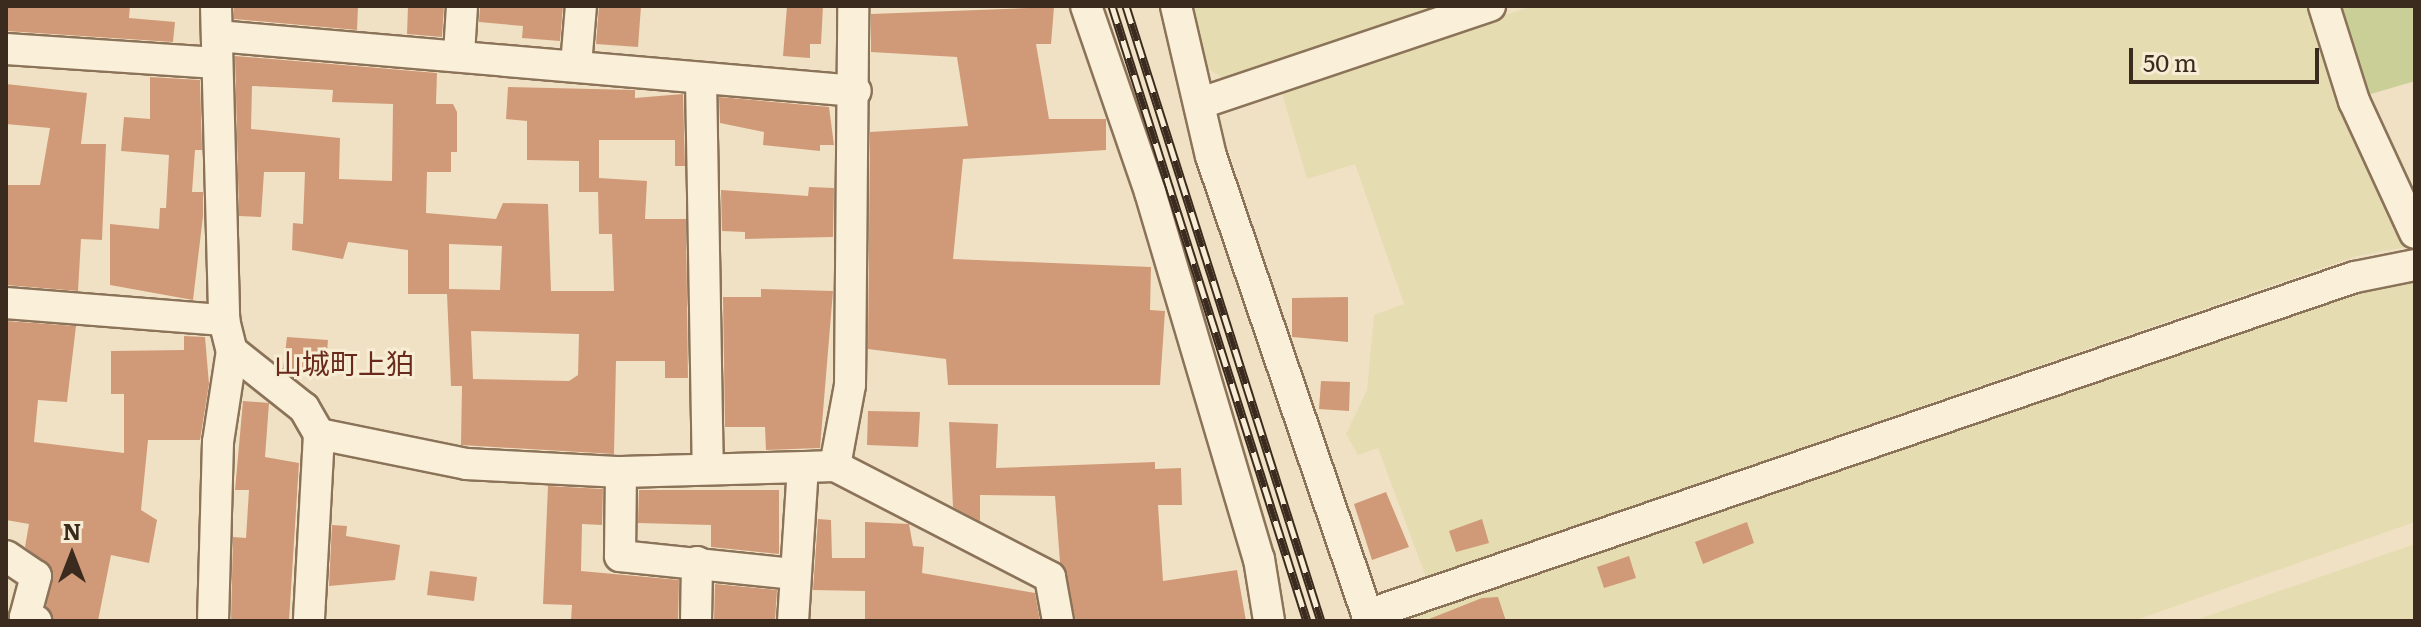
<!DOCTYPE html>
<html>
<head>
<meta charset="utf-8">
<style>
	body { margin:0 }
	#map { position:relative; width:2421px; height:627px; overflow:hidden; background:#f0e1c4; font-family:Literata,"Noto Sans JP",serif }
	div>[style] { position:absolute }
	.farmland>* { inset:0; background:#e6dcb1 }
	.green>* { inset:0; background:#cacf97 }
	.building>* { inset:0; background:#d09a78 }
	.roads { filter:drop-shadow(2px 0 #8b7359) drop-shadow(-2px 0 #8b7359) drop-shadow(0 2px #8b7359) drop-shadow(0 -2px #8b7359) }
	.minor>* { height:30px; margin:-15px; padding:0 15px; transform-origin:15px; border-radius:15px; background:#faefd8 }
	.rail>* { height:9px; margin-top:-4.5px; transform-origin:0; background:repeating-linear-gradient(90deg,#f7ecd4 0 18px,#3b2b1e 0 36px); box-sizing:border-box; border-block:2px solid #3b2b1e }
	span { translate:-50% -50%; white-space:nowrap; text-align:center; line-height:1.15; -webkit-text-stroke:6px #f7ecd4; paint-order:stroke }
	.quarter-label { font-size:28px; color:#692a1c }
	.frame { position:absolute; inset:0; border:8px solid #3b2b1e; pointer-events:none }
	.north { position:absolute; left:32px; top:515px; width:80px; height:80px; -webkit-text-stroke:6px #f7ecd4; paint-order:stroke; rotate:0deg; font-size:22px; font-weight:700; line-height:32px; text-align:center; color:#3b2b1e }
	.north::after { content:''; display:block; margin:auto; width:28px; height:36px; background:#3b2b1e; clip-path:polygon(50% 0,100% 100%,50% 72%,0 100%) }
	.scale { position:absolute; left:2129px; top:48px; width:190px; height:36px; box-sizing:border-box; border:4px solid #3b2b1e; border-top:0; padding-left:10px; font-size:24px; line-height:28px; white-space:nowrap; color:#3b2b1e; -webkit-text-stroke:6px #f7ecd4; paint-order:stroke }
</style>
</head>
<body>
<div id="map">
	<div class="farmland">
		<i style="clip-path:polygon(1188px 6px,1445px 6px,1226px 80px,1207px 68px)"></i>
		<i style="clip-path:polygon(1533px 6px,2315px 6px,2412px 246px,2357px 256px,1426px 577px,1378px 448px,1358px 455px,1346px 434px,1367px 390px,1374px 315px,1404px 304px,1355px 164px,1307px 179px,1281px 90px)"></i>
		<i style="clip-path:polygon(2415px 279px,2415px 522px,2133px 621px,1409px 621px,1434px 606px,2366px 287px)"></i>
		<i style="clip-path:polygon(2415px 544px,2415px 621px,2193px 621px)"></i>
	</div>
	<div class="green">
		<i style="clip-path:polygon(2330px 6px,2415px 6px,2415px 81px,2364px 96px)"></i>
	</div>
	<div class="building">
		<i style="clip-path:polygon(6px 6px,130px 6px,129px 18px,175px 22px,173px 42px,6px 31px)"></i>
		<i style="clip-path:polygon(234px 6px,358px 6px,357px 30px,234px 19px)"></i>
		<i style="clip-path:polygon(408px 6px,444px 6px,442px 37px,407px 34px)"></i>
		<i style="clip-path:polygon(480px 6px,563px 6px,560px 41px,522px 38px,523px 26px,479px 22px)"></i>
		<i style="clip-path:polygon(599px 6px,641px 6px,638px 47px,596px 44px)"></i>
		<i style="clip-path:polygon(787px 6px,823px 6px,821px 44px,810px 44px,810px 58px,783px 56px)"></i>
		<i style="clip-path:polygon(1054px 7px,1051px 44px,1036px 44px,1049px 119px,1106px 119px,1106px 150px,963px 159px,953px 259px,1151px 267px,1150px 310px,1165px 311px,1160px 385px,948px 385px,946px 359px,868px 349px,870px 132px,968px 126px,957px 57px,871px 52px,871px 14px)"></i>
		<i style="clip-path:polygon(evenodd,235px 56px,437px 73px,436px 104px,453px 104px,457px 112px,457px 152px,451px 152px,451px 172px,427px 172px,426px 213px,496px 219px,503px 203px,548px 204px,551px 291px,614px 291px,612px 234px,599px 234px,598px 192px,579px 192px,579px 161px,527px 160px,527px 121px,506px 119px,508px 87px,635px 90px,635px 98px,683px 94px,685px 166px,675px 166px,675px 140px,599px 140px,599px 178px,647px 181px,645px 219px,686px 219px,688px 378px,665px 378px,665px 361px,616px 361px,614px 454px,461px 445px,462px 386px,451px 386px,447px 294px,408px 294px,408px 250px,348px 242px,343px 259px,292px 250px,293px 223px,303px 224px,305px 172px,264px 172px,261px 217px,239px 216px,235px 56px,252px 86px,333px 90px,332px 102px,393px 104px,392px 181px,339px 179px,340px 138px,251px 129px,252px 86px,235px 56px,449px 244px,502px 246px,500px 290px,449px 289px,449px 244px,235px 56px,471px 331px,579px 334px,578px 375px,569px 381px,473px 379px,471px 331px)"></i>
		<i style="clip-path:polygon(150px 77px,200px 80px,202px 150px,195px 150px,192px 192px,203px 192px,203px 216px,193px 300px,110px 285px,110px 224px,159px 229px,160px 208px,166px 208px,169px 155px,121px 151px,124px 117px,150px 119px)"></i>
		<i style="clip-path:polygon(6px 84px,87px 93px,81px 144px,106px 144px,102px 240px,81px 239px,78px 291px,6px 285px,6px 185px,40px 185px,50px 128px,6px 124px)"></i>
		<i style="clip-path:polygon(719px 97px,829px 107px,834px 145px,820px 145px,820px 151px,763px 145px,764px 132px,720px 123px)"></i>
		<i style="clip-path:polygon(809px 187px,834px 188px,833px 237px,745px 239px,745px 232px,722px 231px,721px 190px,808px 196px)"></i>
		<i style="clip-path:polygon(761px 289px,833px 291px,820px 448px,766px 450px,765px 427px,725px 427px,723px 297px,761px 297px)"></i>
		<i style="clip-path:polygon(1348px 297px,1348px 342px,1292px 337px,1292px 298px)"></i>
		<i style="clip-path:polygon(6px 321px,76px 326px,67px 402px,38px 400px,34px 442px,124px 453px,124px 394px,111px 394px,111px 351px,184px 350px,184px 336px,205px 337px,209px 384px,200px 440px,148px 440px,141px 510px,157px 520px,149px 563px,111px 555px,98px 621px,54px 621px,46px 607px,52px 569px,25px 547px,29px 524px,6px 520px)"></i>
		<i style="clip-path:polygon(287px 337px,328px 340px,325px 374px,283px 369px)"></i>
		<i style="clip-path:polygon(1321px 381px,1350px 382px,1349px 411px,1319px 409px)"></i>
		<i style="clip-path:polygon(243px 401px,269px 403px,265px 457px,299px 463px,289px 621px,231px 621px,233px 537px,246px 538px,249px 490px,235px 490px)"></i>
		<i style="clip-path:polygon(868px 411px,920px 412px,918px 447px,867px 445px)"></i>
		<i style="clip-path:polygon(949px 422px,998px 424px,996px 468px,1155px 462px,1155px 469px,1181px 468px,1182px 505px,1158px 505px,1163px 581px,1237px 570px,1246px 621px,1076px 621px,1060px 562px,1055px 496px,980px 495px,980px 521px,953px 507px)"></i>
		<i style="clip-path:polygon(548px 486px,603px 489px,602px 525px,582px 524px,581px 571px,679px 580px,678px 621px,571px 621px,572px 605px,543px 604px)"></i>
		<i style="clip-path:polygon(639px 490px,779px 490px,779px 554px,711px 547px,711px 525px,638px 523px)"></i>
		<i style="clip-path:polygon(1386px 492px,1409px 547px,1372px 560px,1354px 504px)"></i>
		<i style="clip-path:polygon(818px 519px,831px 520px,832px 558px,865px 558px,865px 522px,909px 524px,913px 546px,924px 547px,922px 573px,1035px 593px,1040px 621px,865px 621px,865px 591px,813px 590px)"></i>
		<i style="clip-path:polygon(1482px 519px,1489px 543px,1456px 552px,1449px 531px)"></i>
		<i style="clip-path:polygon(1747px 522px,1754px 543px,1703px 564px,1695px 542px)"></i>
		<i style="clip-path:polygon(332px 525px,347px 526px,346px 536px,400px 545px,395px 580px,329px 586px)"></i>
		<i style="clip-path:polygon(1629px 556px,1636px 578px,1604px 588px,1597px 567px)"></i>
		<i style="clip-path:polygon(430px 571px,477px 577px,474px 601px,427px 595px)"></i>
		<i style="clip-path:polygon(715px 584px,777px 590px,775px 621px,714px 621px)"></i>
		<i style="clip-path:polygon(1498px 597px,1506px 621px,1424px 621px,1482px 598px)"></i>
	</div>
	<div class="roads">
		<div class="minor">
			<i style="left:216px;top:6px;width:314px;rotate:88.5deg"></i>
			<i style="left:224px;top:320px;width:32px;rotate:76deg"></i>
			<i style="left:232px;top:351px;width:92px;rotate:38.4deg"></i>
			<i style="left:304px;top:408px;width:30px;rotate:60deg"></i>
			<i style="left:319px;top:434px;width:187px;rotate:93.1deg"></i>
			<i style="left:1086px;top:6px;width:197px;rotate:71deg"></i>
			<i style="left:1150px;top:192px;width:383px;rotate:73.5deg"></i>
			<i style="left:1259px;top:559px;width:63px;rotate:80.8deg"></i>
			<i style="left:1176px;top:6px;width:154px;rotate:76.9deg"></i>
			<i style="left:1211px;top:156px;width:491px;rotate:71.2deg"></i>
			<i style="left:2324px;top:6px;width:100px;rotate:72.5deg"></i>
			<i style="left:2354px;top:101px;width:145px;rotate:65.2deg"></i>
			<i style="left:217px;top:36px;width:641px;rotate:4.92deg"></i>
			<i style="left:6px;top:49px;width:211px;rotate:3.8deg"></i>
			<i style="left:459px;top:54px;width:48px;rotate:-86.4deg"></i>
			<i style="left:576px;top:65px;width:59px;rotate:-85.2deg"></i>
			<i style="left:701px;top:79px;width:390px;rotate:89deg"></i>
			<i style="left:1201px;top:103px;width:305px;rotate:-18.6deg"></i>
			<i style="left:6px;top:303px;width:219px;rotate:4.5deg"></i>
			<i style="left:319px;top:434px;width:150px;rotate:11.5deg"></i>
			<i style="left:466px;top:464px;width:155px;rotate:3deg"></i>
			<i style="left:621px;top:472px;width:214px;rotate:-1.6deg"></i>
			<i style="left:835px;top:466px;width:82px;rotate:-79.5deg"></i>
			<i style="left:850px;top:385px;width:379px;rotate:-89.5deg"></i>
			<i style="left:835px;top:466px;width:242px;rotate:27.3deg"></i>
			<i style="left:1050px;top:577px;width:45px;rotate:79.7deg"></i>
			<i style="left:621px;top:472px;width:84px;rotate:90.7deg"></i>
			<i style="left:620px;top:556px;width:176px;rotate:5.9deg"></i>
			<i style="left:6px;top:556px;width:36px;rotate:34deg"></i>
			<i style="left:36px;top:576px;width:42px;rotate:105deg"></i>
			<i style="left:25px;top:617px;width:12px;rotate:20deg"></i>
			<i style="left:1367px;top:615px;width:1044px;rotate:-18.89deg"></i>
			<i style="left:2355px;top:277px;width:61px;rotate:-11.3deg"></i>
			<i style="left:213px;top:621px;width:179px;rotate:-88.4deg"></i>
			<i style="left:218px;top:442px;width:92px;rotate:-81.3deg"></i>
			<i style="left:696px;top:621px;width:59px;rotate:-89deg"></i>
			<i style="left:793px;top:621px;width:154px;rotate:-86.3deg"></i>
		</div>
	</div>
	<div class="rail">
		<i style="left:1112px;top:6px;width:645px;rotate:72.41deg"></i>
		<i style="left:1126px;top:6px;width:645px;rotate:72.41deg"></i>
	</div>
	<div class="quarter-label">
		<span style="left:344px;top:362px">山城町上狛</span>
	</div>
	<div class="frame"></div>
	<div class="north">N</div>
	<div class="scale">50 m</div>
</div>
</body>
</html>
